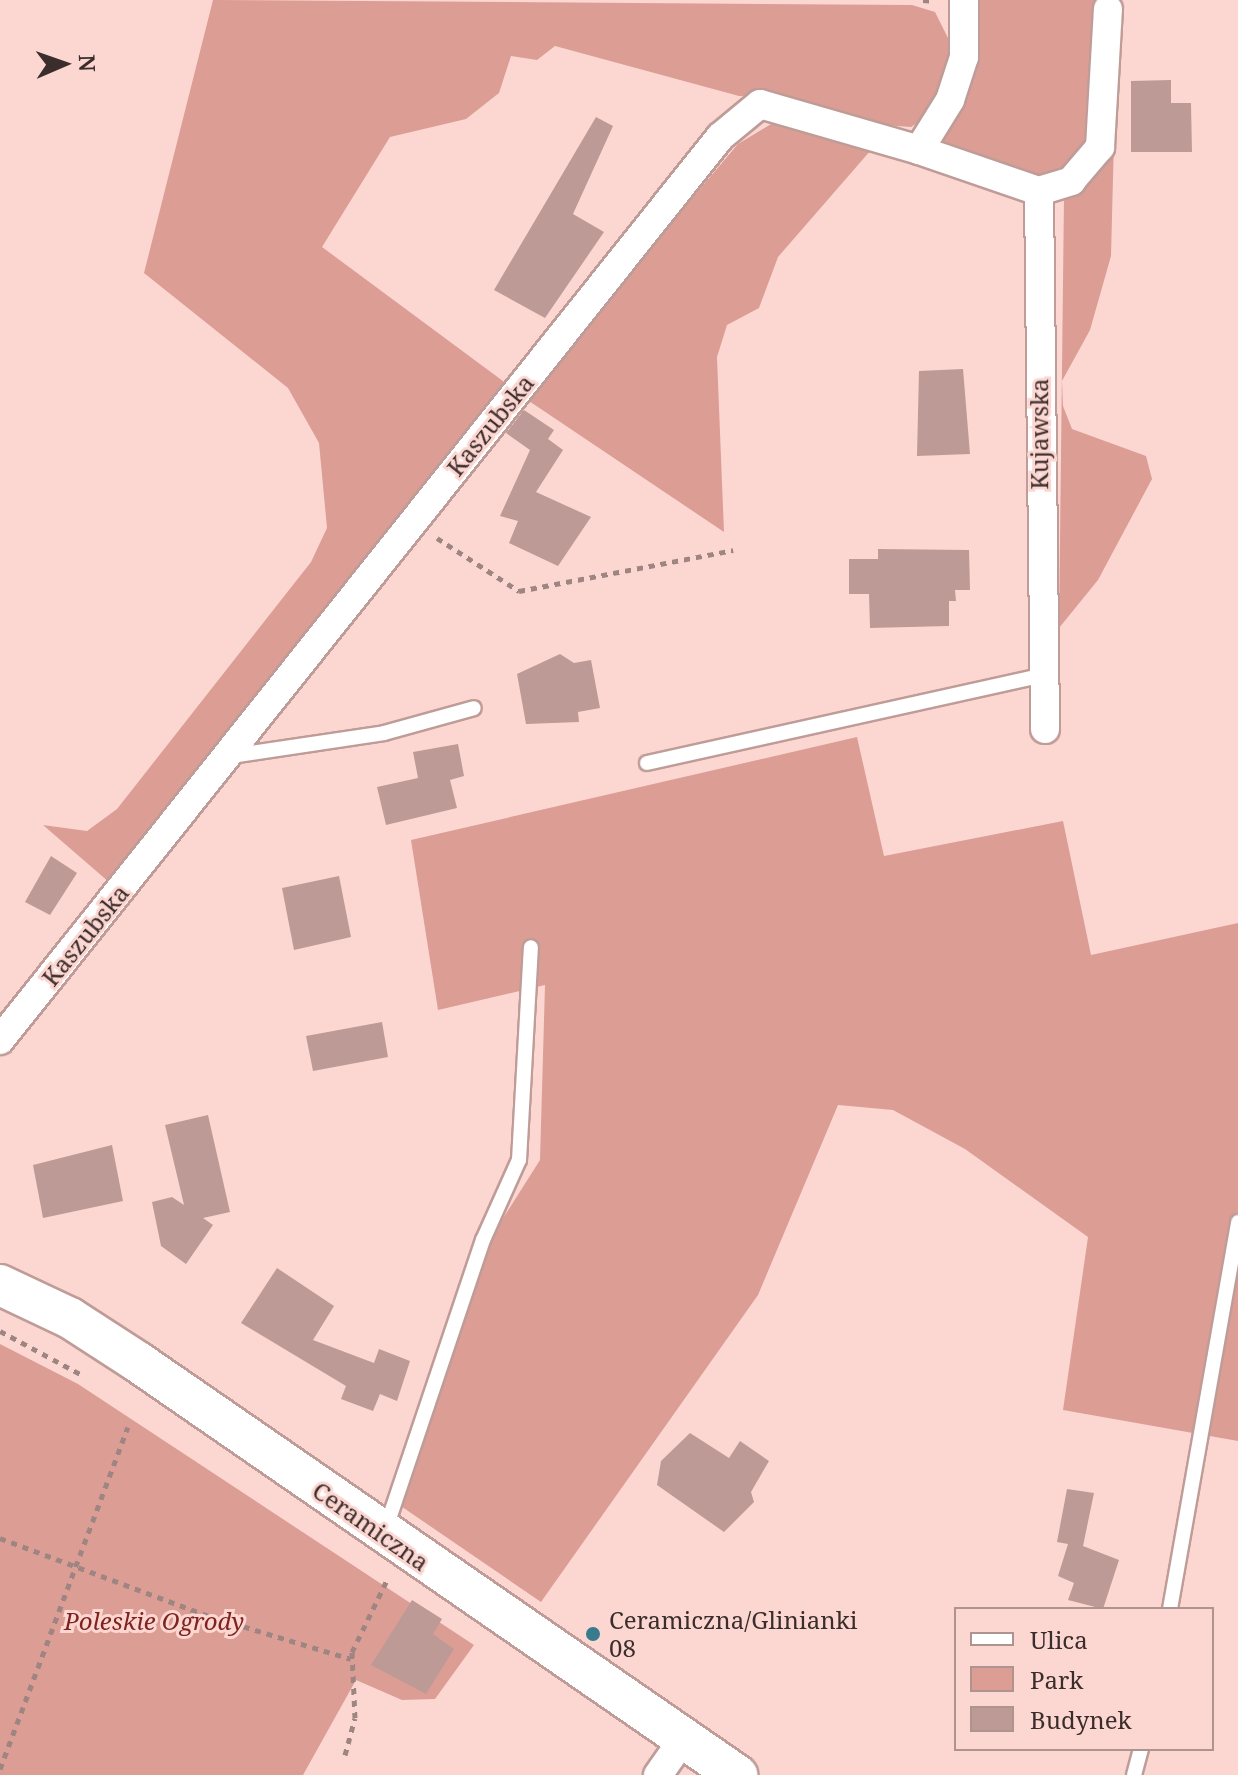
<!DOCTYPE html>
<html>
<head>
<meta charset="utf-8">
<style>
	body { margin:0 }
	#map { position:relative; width:1238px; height:1775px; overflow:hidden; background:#fcd7d2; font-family:"Noto Serif",serif }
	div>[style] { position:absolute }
	.green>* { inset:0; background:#dc9d95 }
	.building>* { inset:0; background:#bd9a95 }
	.path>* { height:5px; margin-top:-2.5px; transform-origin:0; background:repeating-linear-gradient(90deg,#9f8582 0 6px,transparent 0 12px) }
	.roads { filter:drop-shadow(2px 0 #bf9c97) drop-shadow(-2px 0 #bf9c97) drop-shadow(0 2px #bf9c97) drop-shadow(0 -2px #bf9c97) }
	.lane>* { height:14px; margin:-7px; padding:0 7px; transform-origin:7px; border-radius:7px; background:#fff }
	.street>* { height:28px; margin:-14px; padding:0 14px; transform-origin:14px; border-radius:14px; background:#fff }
	.secondary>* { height:40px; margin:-20px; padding:0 20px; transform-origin:20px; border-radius:20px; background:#fff }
	.dots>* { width:22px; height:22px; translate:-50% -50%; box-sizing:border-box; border:4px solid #fcd7d2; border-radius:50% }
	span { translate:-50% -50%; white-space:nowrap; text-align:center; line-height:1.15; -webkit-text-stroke:6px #fcd7d2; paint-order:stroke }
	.street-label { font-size:24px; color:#3b2d2b }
	.poi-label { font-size:24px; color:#3b2d2b }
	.left { translate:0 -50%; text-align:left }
	.park-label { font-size:24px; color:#7f231f; font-style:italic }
	.legend { position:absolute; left:954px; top:1607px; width:260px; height:144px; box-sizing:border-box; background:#fcd7d2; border:2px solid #af938f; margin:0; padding:10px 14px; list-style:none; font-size:24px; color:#3b2d2b }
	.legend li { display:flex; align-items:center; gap:16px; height:40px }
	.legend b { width:40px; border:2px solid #af938f }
	.north { position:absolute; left:24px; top:24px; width:80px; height:80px; -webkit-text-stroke:6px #fcd7d2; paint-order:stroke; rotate:88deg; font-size:22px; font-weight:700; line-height:32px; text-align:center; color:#3b2d2b }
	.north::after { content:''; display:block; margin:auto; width:28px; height:36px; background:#3b2d2b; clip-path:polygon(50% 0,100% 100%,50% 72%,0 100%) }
</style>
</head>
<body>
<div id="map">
	<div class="green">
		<i style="clip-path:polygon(213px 0,912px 5px,935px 12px,954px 50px,928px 116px,911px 127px,869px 124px,779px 95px,739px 96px,555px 46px,537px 60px,511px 56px,499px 93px,466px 119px,390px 137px,322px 247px,511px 387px,117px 889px,43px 825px,87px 831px,117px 809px,311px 562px,327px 528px,319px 443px,288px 388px,144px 273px)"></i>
		<i style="clip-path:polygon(972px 0,1105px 0,1095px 134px,1076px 167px,1031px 179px,936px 149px,963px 105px)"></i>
		<i style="clip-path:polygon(776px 121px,871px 150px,778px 257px,759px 308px,727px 325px,717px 357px,724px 532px,523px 397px,738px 144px)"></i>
		<i style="clip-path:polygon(1114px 139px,1111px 256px,1090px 330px,1062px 381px,1063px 406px,1072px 429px,1146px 456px,1152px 479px,1098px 580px,1059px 628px,1064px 196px,1097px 174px)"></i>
		<i style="clip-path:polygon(857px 737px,884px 856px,1063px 821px,1091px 955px,1238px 923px,1238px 1441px,1063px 1410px,1088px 1237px,965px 1149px,893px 1110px,838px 1105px,758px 1295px,541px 1602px,392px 1500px,495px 1231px,540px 1160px,545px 985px,438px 1010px,411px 840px)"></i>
		<i style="clip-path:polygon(0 1344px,78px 1384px,474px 1645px,435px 1699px,402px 1700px,356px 1680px,303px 1775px,0 1775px)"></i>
	</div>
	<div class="building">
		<i style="clip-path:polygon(1171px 80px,1171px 103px,1191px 103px,1192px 152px,1131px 152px,1131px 81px)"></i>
		<i style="clip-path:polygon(596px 117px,613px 126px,573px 214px,604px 232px,545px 318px,494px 290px)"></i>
		<i style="clip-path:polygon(963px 369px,970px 454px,917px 456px,919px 371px)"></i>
		<i style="clip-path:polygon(524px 410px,554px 430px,548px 439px,563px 450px,536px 492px,591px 517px,558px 566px,509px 543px,518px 521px,500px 516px,530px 450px,506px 433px)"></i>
		<i style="clip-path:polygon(878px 549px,969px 550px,970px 590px,955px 590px,956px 601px,949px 601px,949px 626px,870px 628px,869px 594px,849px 594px,849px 559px,878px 559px)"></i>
		<i style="clip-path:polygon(560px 654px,574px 663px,591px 660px,600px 708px,578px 712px,579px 722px,526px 724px,517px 674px)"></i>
		<i style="clip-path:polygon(458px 744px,464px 776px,450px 780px,457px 808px,386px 825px,377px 787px,418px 778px,413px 752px)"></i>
		<i style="clip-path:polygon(51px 856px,77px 873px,50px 915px,25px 902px)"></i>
		<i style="clip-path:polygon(339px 876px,351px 937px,294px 950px,282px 888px)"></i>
		<i style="clip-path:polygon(382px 1022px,388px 1057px,313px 1071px,306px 1036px)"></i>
		<i style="clip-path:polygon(208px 1115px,230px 1212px,203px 1218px,213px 1225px,186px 1264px,161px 1246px,152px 1202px,172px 1197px,184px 1205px,165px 1125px)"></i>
		<i style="clip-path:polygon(112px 1145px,123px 1201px,43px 1218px,33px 1165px)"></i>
		<i style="clip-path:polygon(277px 1268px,334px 1306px,313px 1340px,374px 1363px,379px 1349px,410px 1361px,397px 1401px,380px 1394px,373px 1411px,341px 1399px,346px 1386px,241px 1323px)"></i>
		<i style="clip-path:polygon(690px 1433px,729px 1458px,740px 1441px,769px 1461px,751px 1492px,754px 1502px,724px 1532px,657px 1485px,661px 1461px)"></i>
		<i style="clip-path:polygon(1067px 1489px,1094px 1493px,1083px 1546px,1119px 1560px,1103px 1609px,1068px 1600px,1074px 1583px,1058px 1576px,1068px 1544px,1057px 1542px)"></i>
		<i style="clip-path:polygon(412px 1600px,442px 1619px,433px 1634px,454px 1649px,426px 1694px,371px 1665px)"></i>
	</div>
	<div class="path">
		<i style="left:923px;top:0;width:12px;rotate:5deg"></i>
		<i style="left:437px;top:538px;width:98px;rotate:32.9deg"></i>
		<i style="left:519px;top:591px;width:218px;rotate:-10.8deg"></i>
		<i style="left:0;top:1331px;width:95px;rotate:28.2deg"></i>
		<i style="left:0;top:1538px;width:223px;rotate:20.5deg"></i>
		<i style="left:209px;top:1616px;width:148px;rotate:16.8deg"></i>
		<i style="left:345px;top:1755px;width:38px;rotate:-75deg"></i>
		<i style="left:355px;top:1718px;width:66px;rotate:-92.6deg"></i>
		<i style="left:352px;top:1652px;width:80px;rotate:-64.1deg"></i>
		<i style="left:0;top:1769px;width:365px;rotate:-69.5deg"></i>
	</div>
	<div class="roads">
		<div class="lane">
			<i style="left:231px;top:756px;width:155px;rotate:-8.5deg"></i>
			<i style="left:384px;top:733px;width:93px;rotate:-15.5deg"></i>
			<i style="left:647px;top:763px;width:402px;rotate:-12.5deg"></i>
			<i style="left:386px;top:1528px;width:304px;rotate:-71.4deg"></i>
			<i style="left:483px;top:1240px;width:88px;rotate:-65.8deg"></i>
			<i style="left:519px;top:1160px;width:213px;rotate:-86.8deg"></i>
			<i style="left:1170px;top:1609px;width:393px;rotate:-80deg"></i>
			<i style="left:1134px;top:1775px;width:27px;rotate:-75deg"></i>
		</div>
		<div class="street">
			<i style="left:919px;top:150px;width:127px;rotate:18.9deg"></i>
			<i style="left:1039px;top:191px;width:34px;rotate:-17deg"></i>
			<i style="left:1071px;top:181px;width:45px;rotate:-49.5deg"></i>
			<i style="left:1100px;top:147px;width:138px;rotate:-86.7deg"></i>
			<i style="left:1039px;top:191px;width:538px;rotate:89.36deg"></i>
			<i style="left:0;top:1040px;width:1155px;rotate:-51.43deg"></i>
			<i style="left:720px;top:137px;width:52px;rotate:-39.5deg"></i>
			<i style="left:760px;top:104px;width:166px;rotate:16.1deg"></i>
			<i style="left:919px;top:150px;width:59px;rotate:-58.2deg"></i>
			<i style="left:950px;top:100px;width:45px;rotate:-72deg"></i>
			<i style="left:964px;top:57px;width:57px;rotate:-90deg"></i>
			<i style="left:658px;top:1775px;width:45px;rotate:-54.9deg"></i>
		</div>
		<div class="secondary">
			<i style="left:0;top:1285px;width:77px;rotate:25.2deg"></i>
			<i style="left:70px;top:1318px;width:81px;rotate:32.9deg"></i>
			<i style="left:138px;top:1362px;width:728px;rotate:34.59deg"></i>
		</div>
	</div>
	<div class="dots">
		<i style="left:593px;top:1634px;background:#387b8c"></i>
	</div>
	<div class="street-label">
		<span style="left:490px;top:425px;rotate:-51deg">Kaszubska</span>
		<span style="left:1039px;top:434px;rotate:-90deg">Kujawska</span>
		<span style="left:85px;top:935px;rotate:-51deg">Kaszubska</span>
		<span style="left:371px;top:1526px;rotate:35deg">Ceramiczna</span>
	</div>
	<div class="poi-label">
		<span class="left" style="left:609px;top:1634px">Ceramiczna/Glinianki<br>08</span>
	</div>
	<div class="park-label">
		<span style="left:154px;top:1621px">Poleskie Ogrody</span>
	</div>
	<ul class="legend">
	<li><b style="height:10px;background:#fff"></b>Ulica</li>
	<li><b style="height:22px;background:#dc9d95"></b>Park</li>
	<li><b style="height:22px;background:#bd9a95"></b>Budynek</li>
	</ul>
	<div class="north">N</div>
</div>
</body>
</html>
